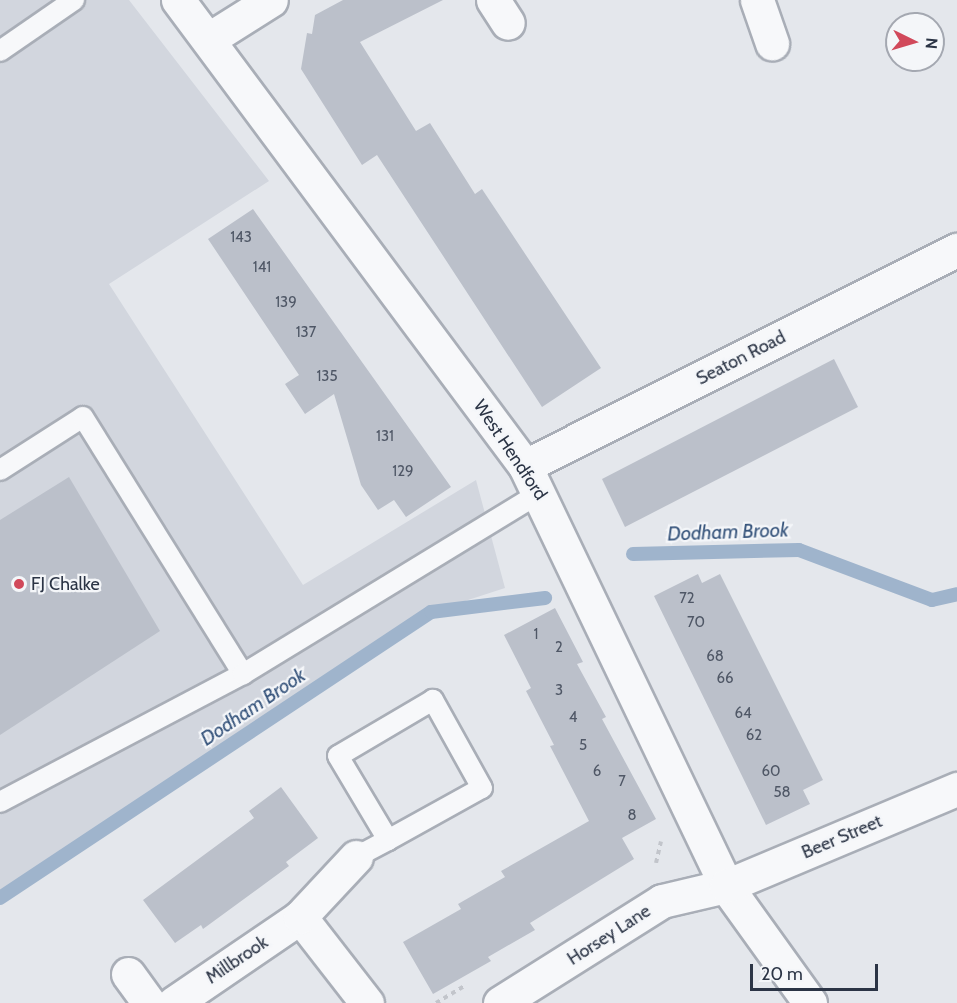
<!DOCTYPE html>
<html>
<head>
<meta charset="utf-8">
<style>
	body { margin:0 }
	#map { position:relative; width:957px; height:1003px; overflow:hidden; background:#e4e7ec; font-family:Cabin,sans-serif }
	div>[style] { position:absolute }
	.built>* { inset:0; background:#d2d6de }
	.stream>* { height:14px; margin:-7px; padding:0 7px; transform-origin:7px; border-radius:7px; background:#9fb4cc }
	.building>* { inset:0; background:#bbc0ca }
	.path>* { height:4px; margin-top:-2px; transform-origin:0; background:repeating-linear-gradient(90deg,#c2c5cb 0 4.5px,transparent 0 9px) }
	.roads { filter:drop-shadow(2px 0 #a9aeb7) drop-shadow(-2px 0 #a9aeb7) drop-shadow(0 2px #a9aeb7) drop-shadow(0 -2px #a9aeb7) }
	.service>* { height:20px; margin:-10px; padding:0 10px; transform-origin:10px; border-radius:10px; background:#f7f8fa }
	.minor>* { height:33px; margin:-16.5px; padding:0 16.5px; transform-origin:16.5px; border-radius:16.5px; background:#f7f8fa }
	.dots>* { width:16px; height:16px; translate:-50% -50%; box-sizing:border-box; border:3px solid #f4f6f9; border-radius:50% }
	span { translate:-50% -50%; white-space:nowrap; text-align:center; line-height:1.15; -webkit-text-stroke:4.5px #f4f6f9; paint-order:stroke }
	.number-label { font-size:15px; color:#4f5766 }
	.number-label span { -webkit-text-stroke-width:0 }
	.street-label { font-size:18px; color:#2b3445 }
	.poi-label { font-size:18px; color:#2b3445 }
	.left { translate:0 -50%; text-align:left }
	.water-label { font-size:20px; color:#34527a; font-style:italic }
	.north { position:absolute; left:885px; top:12px; width:60px; height:60px; box-sizing:border-box; background:#f4f6f9; border:2px solid #a4a8b1; border-radius:50%; rotate:95deg; font-size:16px; font-weight:700; line-height:24px; text-align:center; color:#2b3445 }
	.north::after { content:''; display:block; margin:auto; width:21px; height:27px; background:#d1495b; clip-path:polygon(50% 0,100% 100%,50% 72%,0 100%) }
	.scale { position:absolute; left:750px; top:964px; width:128px; height:27px; box-sizing:border-box; border:3px solid #2b3445; border-top:0; padding-left:8px; font-size:18px; line-height:21px; white-space:nowrap; color:#2b3445; -webkit-text-stroke:4px #f4f6f9; paint-order:stroke }
</style>
</head>
<body>
<div id="map">
	<div class="built">
		<i style="clip-path:polygon(0 0,129px 0,269px 181px,109px 284px,303px 585px,476px 480px,505px 588px,431px 612px,0 898px)"></i>
	</div>
	<div class="stream">
		<i style="left:633px;top:554px;width:166px;rotate:-1.4deg"></i>
		<i style="left:799px;top:550px;width:142px;rotate:20.6deg"></i>
		<i style="left:932px;top:600px;width:26px;rotate:-13deg"></i>
		<i style="left:0;top:898px;width:517px;rotate:-33.57deg"></i>
		<i style="left:431px;top:612px;width:115px;rotate:-7deg"></i>
	</div>
	<div class="building">
		<i style="clip-path:polygon(343px 0,443px 0,360px 42px,416px 131px,430px 123px,475px 194px,482px 189px,601px 368px,542px 407px,377px 155px,362px 165px,301px 69px,307px 33px,312px 34px,315px 15px)"></i>
		<i style="clip-path:polygon(253px 209px,451px 487px,406px 517px,394px 500px,378px 510px,361px 485px,334px 394px,305px 414px,285px 384px,299px 375px,208px 239px)"></i>
		<i style="clip-path:polygon(834px 359px,858px 407px,625px 527px,602px 479px)"></i>
		<i style="clip-path:polygon(69px 477px,160px 631px,0 735px,0 520px)"></i>
		<i style="clip-path:polygon(698px 574px,702px 583px,720px 574px,823px 780px,803px 790px,810px 804px,766px 825px,654px 596px)"></i>
		<i style="clip-path:polygon(555px 608px,583px 662px,577px 664px,606px 717px,602px 719px,656px 819px,622px 838px,634px 859px,530px 923px,535px 930px,488px 957px,491px 961px,433px 994px,403px 942px,461px 909px,458px 904px,505px 877px,501px 871px,589px 821px,550px 746px,554px 745px,526px 691px,531px 688px,504px 635px)"></i>
		<i style="clip-path:polygon(281px 787px,318px 838px,286px 862px,289px 866px,203px 929px,201px 925px,175px 943px,143px 900px,254px 818px,249px 811px)"></i>
	</div>
	<div class="path">
		<i style="left:656px;top:863px;width:22px;rotate:-77deg"></i>
		<i style="left:436px;top:1003px;width:35px;rotate:-31deg"></i>
	</div>
	<div class="roads">
		<div class="service">
			<i style="left:0;top:51px;width:90px;rotate:-34.6deg"></i>
			<i style="left:0;top:470px;width:98px;rotate:-32.6deg"></i>
			<i style="left:83px;top:417px;width:303px;rotate:58.1deg"></i>
			<i style="left:0;top:802px;width:275px;rotate:-27.8deg"></i>
			<i style="left:243px;top:674px;width:349px;rotate:-31.4deg"></i>
			<i style="left:356px;top:857px;width:36px;rotate:-28deg"></i>
			<i style="left:388px;top:840px;width:107px;rotate:-29deg"></i>
			<i style="left:482px;top:788px;width:101px;rotate:-119.1deg"></i>
			<i style="left:433px;top:700px;width:110px;rotate:149.5deg"></i>
			<i style="left:338px;top:756px;width:98px;rotate:59.2deg"></i>
		</div>
		<div class="minor">
			<i style="left:178px;top:0;width:581px;rotate:53.33deg"></i>
			<i style="left:525px;top:466px;width:466px;rotate:64.4deg"></i>
			<i style="left:726px;top:886px;width:144px;rotate:54.3deg"></i>
			<i style="left:493px;top:0;width:27px;rotate:57deg"></i>
			<i style="left:757px;top:0;width:46px;rotate:70.8deg"></i>
			<i style="left:209px;top:39px;width:73px;rotate:-32.2deg"></i>
			<i style="left:525px;top:466px;width:483px;rotate:-26.6deg"></i>
			<i style="left:300px;top:917px;width:109px;rotate:52.1deg"></i>
			<i style="left:128px;top:974px;width:36px;rotate:54deg"></i>
			<i style="left:174px;top:1003px;width:153px;rotate:-34.3deg"></i>
			<i style="left:300px;top:917px;width:82px;rotate:-47deg"></i>
			<i style="left:500px;top:1003px;width:191px;rotate:-32.2deg"></i>
			<i style="left:662px;top:901px;width:66px;rotate:-13.2deg"></i>
			<i style="left:726px;top:886px;width:251px;rotate:-22.8deg"></i>
		</div>
	</div>
	<div class="dots">
		<i style="left:19px;top:584px;background:#d1495b"></i>
	</div>
	<div class="number-label">
		<span style="left:241px;top:238px">143</span>
		<span style="left:262px;top:268px">141</span>
		<span style="left:286px;top:303px">139</span>
		<span style="left:306px;top:333px">137</span>
		<span style="left:327px;top:377px">135</span>
		<span style="left:385px;top:437px">131</span>
		<span style="left:403px;top:472px">129</span>
		<span style="left:687px;top:599px">72</span>
		<span style="left:696px;top:623px">70</span>
		<span style="left:536px;top:635px">1</span>
		<span style="left:559px;top:648px">2</span>
		<span style="left:715px;top:657px">68</span>
		<span style="left:725px;top:679px">66</span>
		<span style="left:559px;top:691px">3</span>
		<span style="left:743px;top:714px">64</span>
		<span style="left:573px;top:718px">4</span>
		<span style="left:754px;top:736px">62</span>
		<span style="left:583px;top:746px">5</span>
		<span style="left:597px;top:772px">6</span>
		<span style="left:771px;top:772px">60</span>
		<span style="left:622px;top:782px">7</span>
		<span style="left:782px;top:793px">58</span>
		<span style="left:632px;top:816px">8</span>
	</div>
	<div class="street-label">
		<span style="left:741px;top:358px;rotate:-27deg">Seaton Road</span>
		<span style="left:510px;top:450px;rotate:56deg">West Hendford</span>
		<span style="left:842px;top:837px;rotate:-23deg">Beer Street</span>
		<span style="left:609px;top:935px;rotate:-33deg">Horsey Lane</span>
		<span style="left:237px;top:960px;rotate:-34deg">Millbrook</span>
	</div>
	<div class="poi-label">
		<span class="left" style="left:31px;top:584px">FJ Chalke</span>
	</div>
	<div class="water-label">
		<span style="left:728px;top:532px;rotate:-2deg">Dodham Brook</span>
		<span style="left:253px;top:707px;rotate:-34deg">Dodham Brook</span>
	</div>
	<div class="north">N</div>
	<div class="scale">20 m</div>
</div>
</body>
</html>
